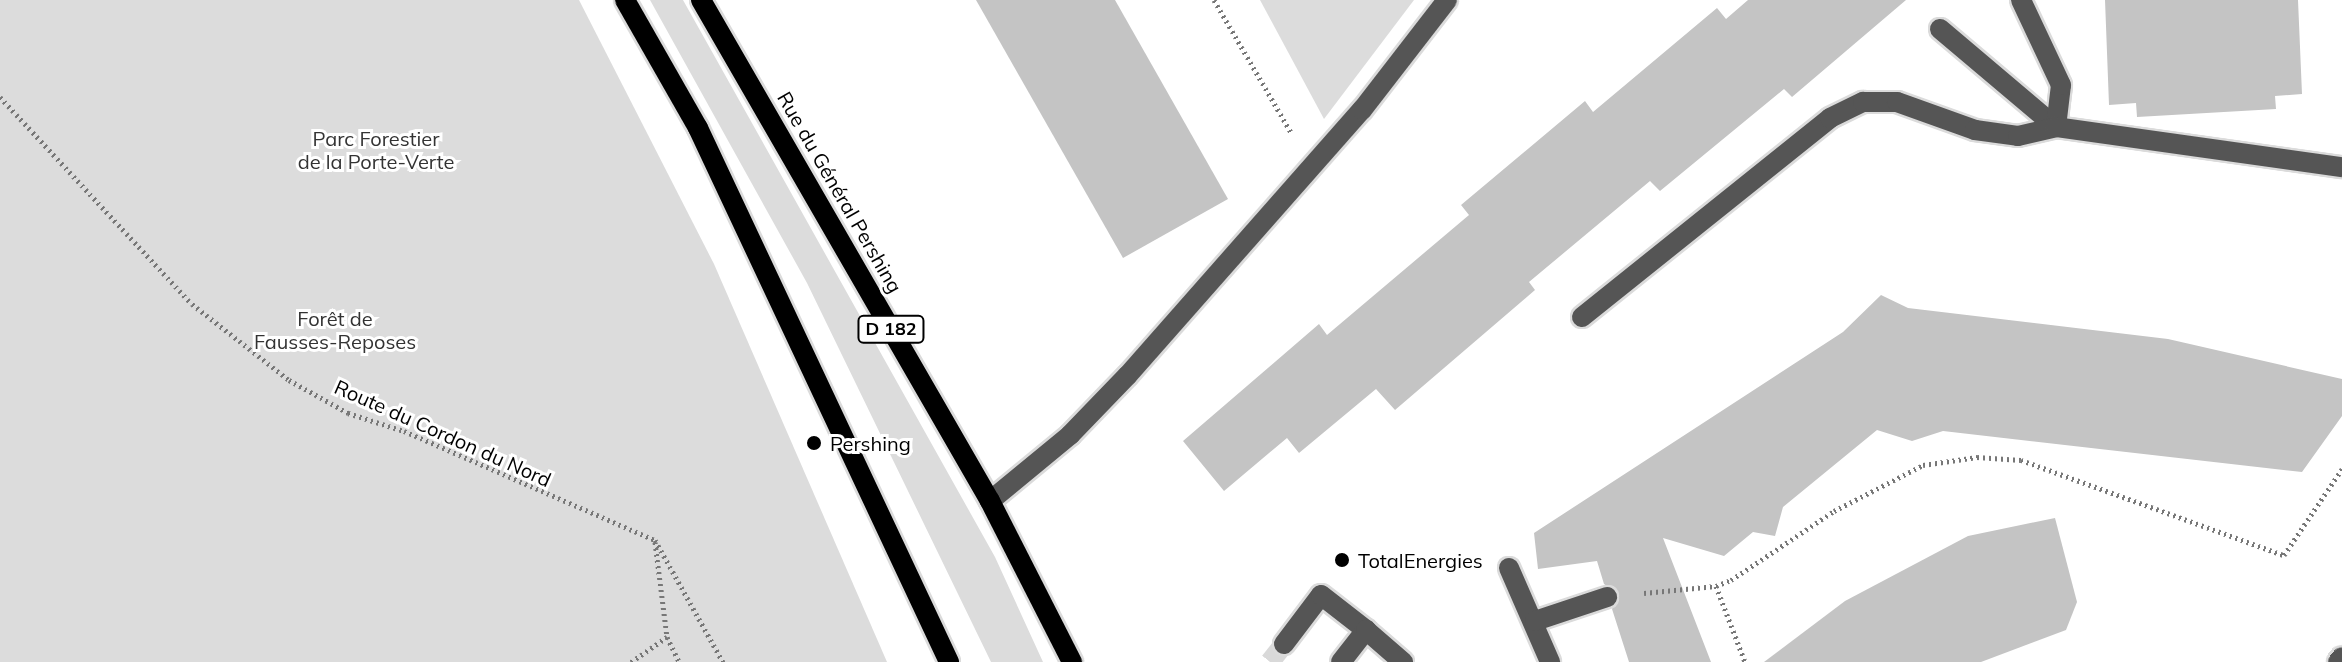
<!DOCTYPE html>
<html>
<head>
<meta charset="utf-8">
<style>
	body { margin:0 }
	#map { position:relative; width:2342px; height:662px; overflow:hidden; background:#fff; font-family:Mulish,sans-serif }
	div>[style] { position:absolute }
	.green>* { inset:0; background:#dcdcdc }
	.building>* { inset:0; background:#c4c4c4 }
	.minor-tunnel>* { height:20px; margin-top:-10px; transform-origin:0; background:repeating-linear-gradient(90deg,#d9d9d9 0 20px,transparent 0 30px) }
	.path>* { height:5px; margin-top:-2.5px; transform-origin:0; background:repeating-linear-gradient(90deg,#777 0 2px,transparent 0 6px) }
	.roads { filter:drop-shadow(2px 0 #dbdbdb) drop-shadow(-2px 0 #dbdbdb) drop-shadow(0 2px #dbdbdb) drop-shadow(0 -2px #dbdbdb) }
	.minor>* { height:20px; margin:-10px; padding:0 10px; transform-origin:10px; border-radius:10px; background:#555 }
	.major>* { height:20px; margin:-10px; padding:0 10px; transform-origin:10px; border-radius:10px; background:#000 }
	.dots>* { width:22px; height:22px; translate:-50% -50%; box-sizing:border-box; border:4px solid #fff; border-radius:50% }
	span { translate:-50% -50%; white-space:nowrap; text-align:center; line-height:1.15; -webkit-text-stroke:6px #fff; paint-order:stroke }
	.shield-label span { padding:2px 6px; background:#fff; border:2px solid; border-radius:6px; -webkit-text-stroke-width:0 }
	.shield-label { font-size:18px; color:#000; font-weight:700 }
	.park-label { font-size:20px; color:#333 }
	.street-label { font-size:20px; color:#000 }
	.poi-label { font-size:20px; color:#000 }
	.left { translate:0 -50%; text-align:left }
</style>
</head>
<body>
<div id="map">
	<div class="green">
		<i style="clip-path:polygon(0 0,579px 0,714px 264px,887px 662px,0 662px)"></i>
		<i style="clip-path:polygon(650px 0,683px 0,995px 557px,1043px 662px,991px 662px,807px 283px)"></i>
		<i style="clip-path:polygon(1260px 0,1414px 0,1324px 119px)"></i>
	</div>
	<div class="building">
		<i style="clip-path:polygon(976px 0,1115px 0,1228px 199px,1123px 258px)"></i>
		<i style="clip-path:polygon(1748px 0,1906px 0,1792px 97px,1784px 89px,1660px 191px,1650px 181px,1529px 282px,1535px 290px,1395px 410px,1376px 389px,1299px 453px,1287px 438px,1224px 491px,1183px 441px,1319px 324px,1327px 335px,1469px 215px,1461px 205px,1585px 101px,1593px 112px,1717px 8px,1726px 19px)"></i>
		<i style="clip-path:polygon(2105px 0,2298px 0,2302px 94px,2275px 96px,2276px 109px,2137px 117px,2136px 103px,2109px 105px)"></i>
		<i style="clip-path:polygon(1881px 295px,1908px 308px,2168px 339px,2342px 379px,2342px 416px,2302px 472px,1943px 431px,1912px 441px,1877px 430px,1783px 507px,1775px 536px,1753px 532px,1724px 556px,1663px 538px,1711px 662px,1629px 662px,1612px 609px,1619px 594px,1604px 584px,1597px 561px,1538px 569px,1534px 533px,1843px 332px)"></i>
		<i style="clip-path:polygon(2055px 518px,2077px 602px,2066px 630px,1981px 662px,1764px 662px,1845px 601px,1968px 536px)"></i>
	</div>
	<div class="minor-tunnel">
		<i style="left:1270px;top:662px;width:23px;rotate:-52deg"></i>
	</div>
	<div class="path">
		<i style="left:1214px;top:0;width:155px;rotate:59.8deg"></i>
		<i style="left:0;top:97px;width:282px;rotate:47.2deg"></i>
		<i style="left:192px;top:304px;width:123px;rotate:38.1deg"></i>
		<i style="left:289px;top:380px;width:68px;rotate:29.2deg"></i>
		<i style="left:348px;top:413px;width:59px;rotate:17.8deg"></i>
		<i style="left:404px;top:431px;width:274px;rotate:23.5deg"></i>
		<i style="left:655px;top:540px;width:140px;rotate:60.9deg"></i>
		<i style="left:655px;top:542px;width:96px;rotate:82.8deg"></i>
		<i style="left:667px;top:637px;width:28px;rotate:64deg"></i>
		<i style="left:1716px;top:586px;width:81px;rotate:69.1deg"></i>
		<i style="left:1644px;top:593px;width:72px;rotate:-5.6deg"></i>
		<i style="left:1716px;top:586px;width:16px;rotate:-22deg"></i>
		<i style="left:1731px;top:580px;width:124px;rotate:-33.8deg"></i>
		<i style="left:1834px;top:511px;width:100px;rotate:-27.3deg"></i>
		<i style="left:1923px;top:465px;width:55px;rotate:-8.4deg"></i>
		<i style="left:1977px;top:457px;width:44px;rotate:3.9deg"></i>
		<i style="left:2021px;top:460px;width:280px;rotate:19.9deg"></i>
		<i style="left:2284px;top:555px;width:104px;rotate:-56deg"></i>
		<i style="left:631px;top:662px;width:44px;rotate:-34.8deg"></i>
	</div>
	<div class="roads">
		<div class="minor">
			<i style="left:1940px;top:29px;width:152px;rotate:40.2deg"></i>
			<i style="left:2056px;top:127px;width:42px;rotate:-83.2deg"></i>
			<i style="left:2061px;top:85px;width:94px;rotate:-115.2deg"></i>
			<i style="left:1582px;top:317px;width:318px;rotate:-38.7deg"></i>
			<i style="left:1830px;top:118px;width:37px;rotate:-26deg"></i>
			<i style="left:1863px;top:102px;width:34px"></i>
			<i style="left:1897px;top:102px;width:83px;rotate:19.7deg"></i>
			<i style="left:1975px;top:130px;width:43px;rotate:7.9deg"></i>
			<i style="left:2018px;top:136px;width:39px;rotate:-13deg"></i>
			<i style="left:2056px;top:127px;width:289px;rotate:8deg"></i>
			<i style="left:990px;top:501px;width:104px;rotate:-39.5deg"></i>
			<i style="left:1070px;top:435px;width:83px;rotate:-46deg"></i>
			<i style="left:1128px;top:375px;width:354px;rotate:-48.6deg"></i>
			<i style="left:1362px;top:110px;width:139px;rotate:-52.3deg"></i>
			<i style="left:1509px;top:568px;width:103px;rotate:66.4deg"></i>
			<i style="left:1535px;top:621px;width:76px;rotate:-18.4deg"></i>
			<i style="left:1284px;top:644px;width:61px;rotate:-52.9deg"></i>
			<i style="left:1321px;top:595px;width:57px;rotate:37.9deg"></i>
			<i style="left:1341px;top:662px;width:41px;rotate:-52deg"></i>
			<i style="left:1366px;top:630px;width:49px;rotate:40.9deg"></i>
			<i style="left:2338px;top:662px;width:6px;rotate:-51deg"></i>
		</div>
		<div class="major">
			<i style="left:625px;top:0;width:147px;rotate:60.3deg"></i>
			<i style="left:698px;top:128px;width:590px;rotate:64.82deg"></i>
			<i style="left:701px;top:0;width:578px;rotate:60.02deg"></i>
			<i style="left:990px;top:501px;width:181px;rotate:63deg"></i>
		</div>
	</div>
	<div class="dots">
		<i style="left:814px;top:443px;background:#000"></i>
		<i style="left:1342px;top:560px;background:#000"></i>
	</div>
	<div class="shield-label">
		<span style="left:891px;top:329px">D 182</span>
	</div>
	<div class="park-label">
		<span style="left:376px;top:150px">Parc Forestier<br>de la Porte-Verte</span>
		<span style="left:335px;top:330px">Forêt de<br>Fausses-Reposes</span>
	</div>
	<div class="street-label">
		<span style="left:840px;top:192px;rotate:60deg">Rue du Général Pershing</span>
		<span style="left:443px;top:433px;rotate:24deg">Route du Cordon du Nord</span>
	</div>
	<div class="poi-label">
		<span class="left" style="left:830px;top:443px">Pershing</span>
		<span class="left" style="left:1358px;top:560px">TotalEnergies</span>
	</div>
</div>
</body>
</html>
